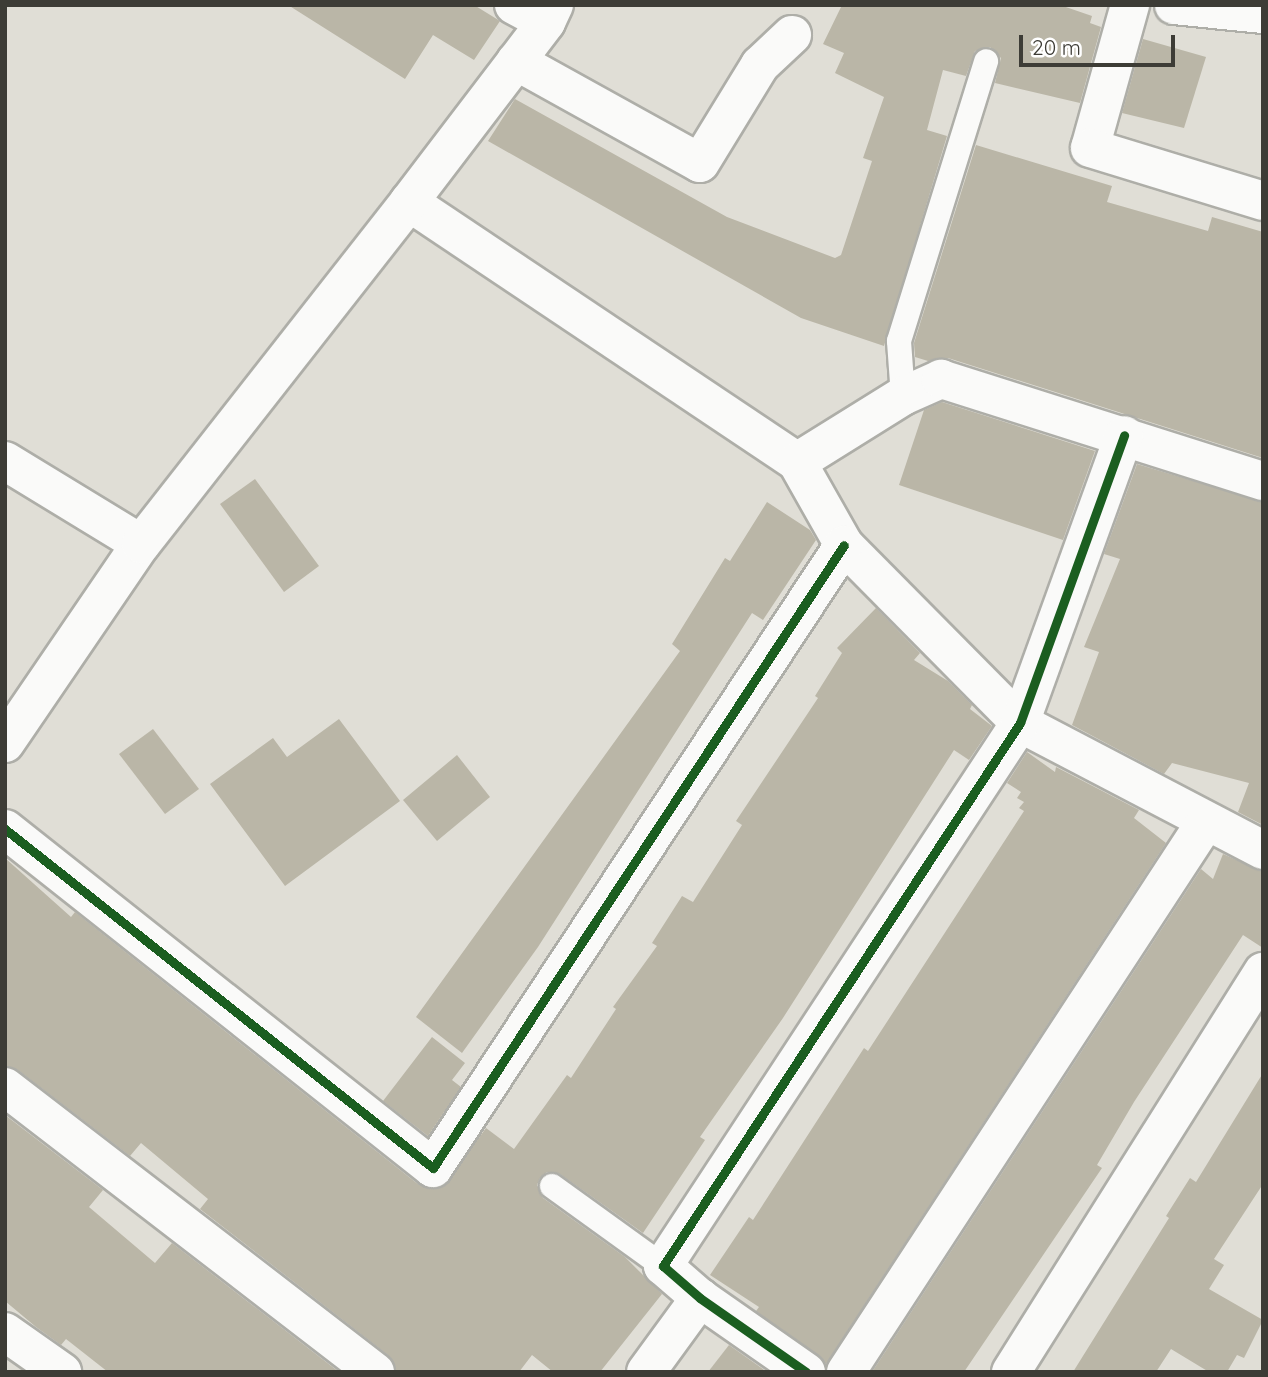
<!DOCTYPE html>
<html>
<head>
<meta charset="utf-8">
<style>
	body { margin:0 }
	#map { position:relative; width:1268px; height:1377px; overflow:hidden; background:#e0ded6; font-family:Quicksand,sans-serif }
	div>[style] { position:absolute }
	.building>* { inset:0; background:#bab6a7 }
	.roads { filter:drop-shadow(2px 0 #aeaea8) drop-shadow(-2px 0 #aeaea8) drop-shadow(0 2px #aeaea8) drop-shadow(0 -2px #aeaea8) }
	.service>* { height:24px; margin:-12px; padding:0 12px; transform-origin:12px; border-radius:12px; background:#fafaf9 }
	.minor>* { height:38px; margin:-19px; padding:0 19px; transform-origin:19px; border-radius:19px; background:#fafaf9 }
	.cycleway>* { height:9px; margin:-4.5px; padding:0 4.5px; transform-origin:4.5px; border-radius:4.5px; background:#1b5e20 }
	span { translate:-50% -50%; white-space:nowrap; text-align:center; line-height:1.15; -webkit-text-stroke:5px #fff; paint-order:stroke }
	.frame { position:absolute; inset:0; border:7px solid #3d3c36; pointer-events:none }
	.scale { position:absolute; left:1019px; top:35px; width:156px; height:32px; box-sizing:border-box; border:4px solid #3d3c36; border-top:0; padding-left:9px; font-size:21px; line-height:24px; white-space:nowrap; color:#3d3c36; -webkit-text-stroke:5px #fff; paint-order:stroke }
</style>
</head>
<body>
<div id="map">
	<div class="building">
		<i style="clip-path:polygon(288px 5px,474px 5px,500px 21px,474px 60px,433px 35px,405px 79px)"></i>
		<i style="clip-path:polygon(842px 5px,1060px 5px,1092px 16px,1090px 23px,1101px 27px,1080px 103px,995px 83px,1001px 58px,990px 47px,975px 51px,966px 76px,943px 70px,927px 130px,947px 136px,884px 346px,801px 318px,488px 141px,515px 99px,727px 217px,835px 258px,841px 255px,872px 161px,863px 158px,884px 97px,835px 73px,844px 53px,823px 44px)"></i>
		<i style="clip-path:polygon(1143px 39px,1206px 57px,1184px 128px,1122px 113px)"></i>
		<i style="clip-path:polygon(976px 145px,1112px 186px,1107px 202px,1208px 231px,1212px 217px,1263px 232px,1263px 458px,948px 358px,928px 361px,915px 357px,914px 343px)"></i>
		<i style="clip-path:polygon(942px 402px,1095px 451px,1063px 540px,899px 485px,924px 410px)"></i>
		<i style="clip-path:polygon(1137px 464px,1263px 502px,1263px 825px,1238px 812px,1249px 783px,1172px 763px,1164px 774px,1072px 725px,1099px 652px,1084px 647px,1120px 559px,1104px 554px)"></i>
		<i style="clip-path:polygon(255px 479px,319px 566px,284px 592px,220px 504px)"></i>
		<i style="clip-path:polygon(767px 502px,810px 530px,816px 540px,763px 620px,752px 613px,538px 947px,462px 1053px,416px 1017px,680px 651px,672px 644px,725px 558px,730px 561px)"></i>
		<i style="clip-path:polygon(876px 608px,920px 653px,914px 660px,948px 681px,972px 705px,970px 709px,992px 726px,969px 760px,954px 750px,783px 1018px,700px 1137px,705px 1140px,643px 1233px,560px 1174px,547px 1172px,540px 1178px,537px 1185px,543px 1198px,625px 1257px,662px 1294px,600px 1372px,553px 1372px,532px 1355px,519px 1372px,396px 1372px,388px 1355px,200px 1209px,208px 1199px,141px 1143px,130px 1156px,18px 1070px,5px 1066px,5px 858px,71px 917px,75px 912px,419px 1185px,443px 1187px,486px 1128px,514px 1149px,567px 1075px,571px 1078px,616px 1009px,613px 1007px,657px 946px,652px 943px,682px 896px,693px 902px,742px 825px,736px 821px,818px 698px,815px 696px,842px 653px,837px 648px)"></i>
		<i style="clip-path:polygon(339px 719px,400px 801px,285px 886px,210px 784px,273px 738px,287px 757px)"></i>
		<i style="clip-path:polygon(153px 729px,199px 789px,165px 814px,119px 754px)"></i>
		<i style="clip-path:polygon(1027px 752px,1055px 772px,1056px 767px,1139px 810px,1134px 818px,1166px 843px,826px 1364px,756px 1311px,759px 1307px,710px 1275px,749px 1217px,753px 1220px,864px 1048px,868px 1051px,1024px 811px,1019px 808px,1024px 802px,1017px 798px,1021px 792px,1007px 783px)"></i>
		<i style="clip-path:polygon(457px 755px,490px 797px,437px 841px,403px 800px)"></i>
		<i style="clip-path:polygon(1223px 854px,1263px 872px,1263px 948px,1243px 935px,1134px 1102px,1097px 1165px,1102px 1168px,964px 1372px,872px 1372px,1201px 869px,1213px 879px)"></i>
		<i style="clip-path:polygon(432px 1037px,465px 1063px,452px 1080px,461px 1087px,428px 1136px,383px 1101px)"></i>
		<i style="clip-path:polygon(1263px 1073px,1263px 1184px,1214px 1259px,1224px 1265px,1209px 1289px,1263px 1320px,1244px 1358px,1237px 1355px,1227px 1372px,1209px 1372px,1171px 1349px,1156px 1372px,1073px 1372px,1169px 1218px,1166px 1216px,1190px 1178px,1196px 1182px)"></i>
		<i style="clip-path:polygon(5px 1115px,103px 1190px,89px 1207px,155px 1263px,172px 1243px,339px 1372px,108px 1372px,66px 1339px,61px 1345px,36px 1327px,5px 1301px)"></i>
		<i style="clip-path:polygon(729px 1345px,767px 1372px,708px 1372px)"></i>
	</div>
	<div class="roads">
		<div class="service">
			<i style="left:903px;top:396px;width:55px;rotate:-94.2deg"></i>
			<i style="left:899px;top:341px;width:293px;rotate:-72.7deg"></i>
			<i style="left:552px;top:1186px;width:137px;rotate:35.8deg"></i>
		</div>
		<div class="minor">
			<i style="left:514px;top:5px;width:36px;rotate:28deg"></i>
			<i style="left:1130px;top:5px;width:148px;rotate:105.6deg"></i>
			<i style="left:1090px;top:148px;width:181px;rotate:17deg"></i>
			<i style="left:1174px;top:5px;width:89px;rotate:5.8deg"></i>
			<i style="left:516px;top:61px;width:210px;rotate:29deg"></i>
			<i style="left:700px;top:163px;width:115px;rotate:-58.5deg"></i>
			<i style="left:760px;top:65px;width:44px;rotate:-43.2deg"></i>
			<i style="left:409px;top:202px;width:467px;rotate:33.8deg"></i>
			<i style="left:797px;top:462px;width:95px;rotate:60.5deg"></i>
			<i style="left:844px;top:545px;width:250px;rotate:45.3deg"></i>
			<i style="left:1020px;top:723px;width:274px;rotate:27.6deg"></i>
			<i style="left:5px;top:461px;width:159px;rotate:31.4deg"></i>
			<i style="left:797px;top:462px;width:125px;rotate:-31.9deg"></i>
			<i style="left:903px;top:396px;width:42px;rotate:-24.1deg"></i>
			<i style="left:941px;top:379px;width:338px;rotate:17.6deg"></i>
			<i style="left:5px;top:743px;width:241px;rotate:-55.7deg"></i>
			<i style="left:141px;top:544px;width:434px;rotate:-51.9deg"></i>
			<i style="left:409px;top:202px;width:226px;rotate:-52.7deg"></i>
			<i style="left:546px;top:22px;width:19px;rotate:-65deg"></i>
			<i style="left:5px;top:829px;width:546px;rotate:38.38deg"></i>
			<i style="left:433px;top:1168px;width:746px;rotate:-56.59deg"></i>
			<i style="left:5px;top:1087px;width:467px;rotate:37.6deg"></i>
			<i style="left:5px;top:1332px;width:70px;rotate:35.1deg"></i>
			<i style="left:646px;top:1372px;width:92px;rotate:-53.9deg"></i>
			<i style="left:806px;top:1372px;width:129px;rotate:-145.1deg"></i>
			<i style="left:700px;top:1298px;width:49px;rotate:-139.1deg"></i>
			<i style="left:663px;top:1266px;width:650px;rotate:-56.68deg"></i>
			<i style="left:1020px;top:723px;width:306px;rotate:-70.1deg"></i>
			<i style="left:846px;top:1372px;width:656px;rotate:-56.82deg"></i>
			<i style="left:1011px;top:1372px;width:473px;rotate:-57.8deg"></i>
		</div>
	</div>
	<div class="cycleway">
		<i style="left:5px;top:829px;width:546px;rotate:38.38deg"></i>
		<i style="left:433px;top:1168px;width:746px;rotate:-56.59deg"></i>
		<i style="left:806px;top:1372px;width:129px;rotate:-145.1deg"></i>
		<i style="left:700px;top:1298px;width:49px;rotate:-139.1deg"></i>
		<i style="left:663px;top:1266px;width:650px;rotate:-56.68deg"></i>
		<i style="left:1020px;top:723px;width:306px;rotate:-70.1deg"></i>
	</div>
	<div class="frame"></div>
	<div class="scale">20 m</div>
</div>
</body>
</html>
